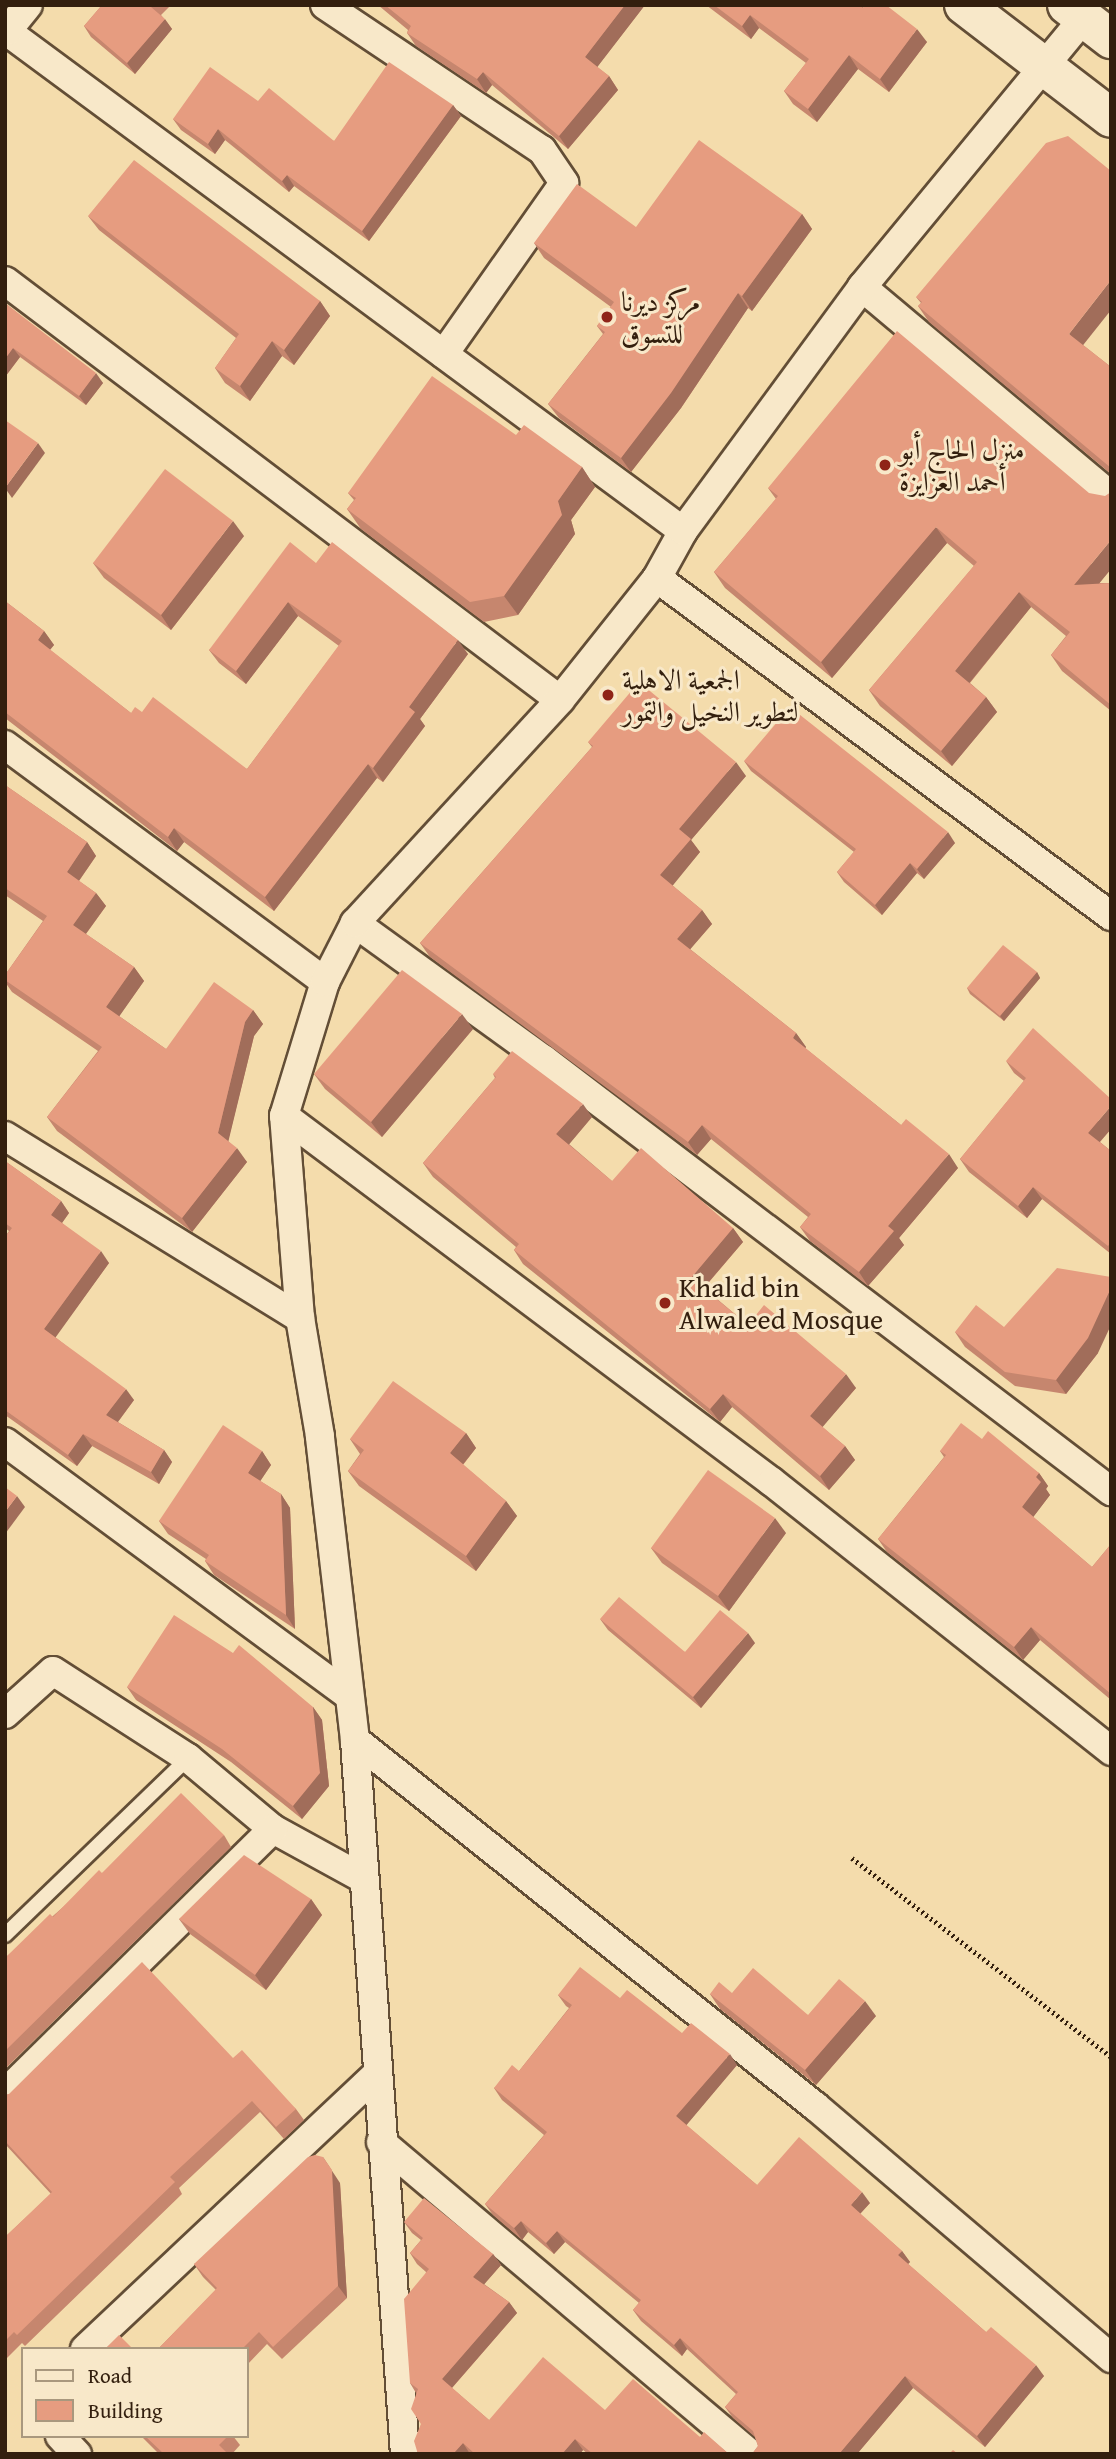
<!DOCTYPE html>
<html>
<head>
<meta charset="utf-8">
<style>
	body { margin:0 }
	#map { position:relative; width:1116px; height:2459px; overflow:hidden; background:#f4dcac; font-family:"Gentium Book Plus",Amiri,serif }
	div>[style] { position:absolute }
	.path>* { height:4.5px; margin-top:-2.25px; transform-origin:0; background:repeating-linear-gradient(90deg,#331f0e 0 2px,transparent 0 5.5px) }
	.roads { filter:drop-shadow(2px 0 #634e36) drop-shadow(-2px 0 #634e36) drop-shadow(0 2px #634e36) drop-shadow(0 -2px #634e36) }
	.service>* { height:14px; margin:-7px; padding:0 7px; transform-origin:7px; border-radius:7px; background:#f8e8c9 }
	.minor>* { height:28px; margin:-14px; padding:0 14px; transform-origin:14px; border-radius:14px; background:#f8e8c9 }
	.secondary>* { height:38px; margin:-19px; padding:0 19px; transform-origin:19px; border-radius:19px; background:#f8e8c9 }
	.wall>* { inset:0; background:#c6866e }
	.shaded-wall>* { inset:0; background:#a16d5a }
	.building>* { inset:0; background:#e69c80 }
	.dots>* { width:19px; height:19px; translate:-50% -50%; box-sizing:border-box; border:4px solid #f8e8c9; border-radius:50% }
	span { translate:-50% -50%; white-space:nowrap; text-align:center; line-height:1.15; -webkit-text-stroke:6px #f8e8c9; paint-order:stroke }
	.poi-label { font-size:28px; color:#331f0e }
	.left { translate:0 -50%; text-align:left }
	.frame { position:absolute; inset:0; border:7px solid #331f0e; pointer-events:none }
	.legend { position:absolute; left:21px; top:2347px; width:228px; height:91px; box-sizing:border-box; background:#f8e8c9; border:2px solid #a9987e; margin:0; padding:9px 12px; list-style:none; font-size:21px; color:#331f0e }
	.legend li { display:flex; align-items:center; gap:14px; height:35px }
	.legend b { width:35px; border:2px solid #a9987e }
</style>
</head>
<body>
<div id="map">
	<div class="path">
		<i style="left:852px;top:1858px;width:327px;rotate:37.5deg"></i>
	</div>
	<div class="roads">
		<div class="service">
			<i style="left:5px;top:1935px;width:255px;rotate:-44deg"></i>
		</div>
		<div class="minor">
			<i style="left:325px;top:5px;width:261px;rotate:33.8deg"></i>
			<i style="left:542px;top:150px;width:40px;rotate:56deg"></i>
			<i style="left:564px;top:183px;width:209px;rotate:125.1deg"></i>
			<i style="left:5px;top:30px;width:843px;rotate:36.46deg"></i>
			<i style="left:7px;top:31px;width:33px;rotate:-51deg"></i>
			<i style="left:5px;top:281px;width:695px;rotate:37.05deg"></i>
			<i style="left:862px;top:287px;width:325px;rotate:40deg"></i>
			<i style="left:657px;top:578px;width:566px;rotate:36.67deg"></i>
			<i style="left:5px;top:745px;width:398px;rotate:36.5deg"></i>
			<i style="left:355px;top:923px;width:232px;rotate:35.9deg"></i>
			<i style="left:543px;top:1059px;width:714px;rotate:37.26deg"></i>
			<i style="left:284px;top:1116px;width:610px;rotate:36.87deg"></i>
			<i style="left:772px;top:1482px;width:433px;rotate:38.4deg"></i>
			<i style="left:5px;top:1136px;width:347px;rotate:31.7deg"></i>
			<i style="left:5px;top:1442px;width:426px;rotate:36.4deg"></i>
			<i style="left:5px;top:1714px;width:64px;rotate:-41.9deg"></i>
			<i style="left:53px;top:1671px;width:161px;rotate:32.8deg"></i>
			<i style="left:188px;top:1758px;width:111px;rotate:39.9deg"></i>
			<i style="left:273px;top:1829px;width:104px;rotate:28.8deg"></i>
			<i style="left:355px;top:1740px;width:588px;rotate:38.51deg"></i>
			<i style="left:815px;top:2106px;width:389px;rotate:40.4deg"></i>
			<i style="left:5px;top:2093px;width:376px;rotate:-44.6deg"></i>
			<i style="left:381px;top:2142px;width:483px;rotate:40.2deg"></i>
			<i style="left:85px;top:2349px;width:401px;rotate:-43.3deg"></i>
			<i style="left:60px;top:2436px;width:25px;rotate:47deg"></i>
			<i style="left:405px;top:2454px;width:716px;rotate:-94.01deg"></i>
			<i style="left:355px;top:1740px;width:306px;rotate:-96.6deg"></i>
			<i style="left:320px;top:1436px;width:120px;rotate:-99.6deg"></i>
			<i style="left:300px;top:1318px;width:203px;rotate:-94.5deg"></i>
			<i style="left:284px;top:1116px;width:140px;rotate:-73deg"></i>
			<i style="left:325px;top:982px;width:66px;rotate:-63deg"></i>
			<i style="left:355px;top:923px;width:303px;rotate:-47.4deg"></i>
			<i style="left:560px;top:700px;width:156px;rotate:-51.5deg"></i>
			<i style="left:657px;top:578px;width:54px;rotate:-61deg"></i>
			<i style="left:683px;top:531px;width:303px;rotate:-53.7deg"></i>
			<i style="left:862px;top:287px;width:349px;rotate:-50.5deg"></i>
		</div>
		<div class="secondary">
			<i style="left:964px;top:5px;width:185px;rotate:37.5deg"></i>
			<i style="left:1067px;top:5px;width:56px;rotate:37.7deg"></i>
		</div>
	</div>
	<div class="wall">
		<i style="clip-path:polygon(102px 5px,171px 5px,161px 15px,172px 29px,135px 74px,91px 37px,84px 26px)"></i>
		<i style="clip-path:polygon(378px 5px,645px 5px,597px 67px,609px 76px,618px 90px,568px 149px,492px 85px,486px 93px,416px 46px,407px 33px,408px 30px)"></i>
		<i style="clip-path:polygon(706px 5px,859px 5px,927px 42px,889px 92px,858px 69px,817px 122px,793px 104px,784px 91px,806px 63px,759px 28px,751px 39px)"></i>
		<i style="clip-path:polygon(258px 101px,334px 141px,453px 105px,461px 116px,369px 241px,294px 186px,289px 192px,225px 140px,215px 154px,181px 130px,173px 119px)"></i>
		<i style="clip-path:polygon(802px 214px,812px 229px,752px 311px,748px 308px,681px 408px,631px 472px,559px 418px,548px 404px,603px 334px,597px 326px,611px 307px,544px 258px,534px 243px,636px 227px)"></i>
		<i style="clip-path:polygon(88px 216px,320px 301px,330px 316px,294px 365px,282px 356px,250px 401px,225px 383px,215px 368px,236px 338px,99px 230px)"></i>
		<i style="clip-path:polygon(916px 297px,1083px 345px,1111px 367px,1111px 474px,929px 322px,918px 306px,921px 303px)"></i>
		<i style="clip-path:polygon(5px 303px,103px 383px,86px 405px,20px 357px,5px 377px)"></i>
		<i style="clip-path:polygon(516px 435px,582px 467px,595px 487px,571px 520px,575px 534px,518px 615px,484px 622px,361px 529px,347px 509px,354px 500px,348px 493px)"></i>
		<i style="clip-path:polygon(768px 488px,1111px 569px,1099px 583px,1111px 583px,1111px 711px,1062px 671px,1051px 655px,1066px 636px,1031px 607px,970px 683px,986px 697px,997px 712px,952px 766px,880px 706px,869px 690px,974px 566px,947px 543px,832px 678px,725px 588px,714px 572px,776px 499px)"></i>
		<i style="clip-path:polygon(244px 536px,171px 630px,104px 578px,93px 563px)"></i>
		<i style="clip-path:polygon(316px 563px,468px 654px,420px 719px,425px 726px,383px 782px,377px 778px,274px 911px,184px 842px,177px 851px,5px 718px,5px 601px,44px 631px,54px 645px,50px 650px,131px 713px,142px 712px,247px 769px,339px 646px,298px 616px,246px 684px,219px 663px,209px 650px)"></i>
		<i style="clip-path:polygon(588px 742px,746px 776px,691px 840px,700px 852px,672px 885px,702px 910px,712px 924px,690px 949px,796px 1033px,806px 1047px,805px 1048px,901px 1125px,958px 1168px,899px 1238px,904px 1245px,868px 1286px,810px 1241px,800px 1227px,808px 1217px,711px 1139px,697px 1155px,430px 957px,420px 943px,592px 747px)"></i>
		<i style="clip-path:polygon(744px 761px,955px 843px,924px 879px,917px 873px,882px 915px,844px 882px,837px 872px,854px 852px,751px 771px)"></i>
		<i style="clip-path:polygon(5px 785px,87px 842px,96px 856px,79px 881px,96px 893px,106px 906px,86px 934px,134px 967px,144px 981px,119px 1016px,166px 1049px,253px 1010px,263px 1024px,254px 1036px,228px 1141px,247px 1162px,192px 1232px,57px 1131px,47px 1117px,98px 1051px,12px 992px,5px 982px,5px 975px,43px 921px,5px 895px)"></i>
		<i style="clip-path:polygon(1037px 972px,1040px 978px,1004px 1021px,970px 994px,967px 988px)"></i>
		<i style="clip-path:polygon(473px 1029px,382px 1137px,325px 1089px,314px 1074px)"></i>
		<i style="clip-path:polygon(1006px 1061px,1111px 1129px,1100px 1142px,1111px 1151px,1111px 1254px,1042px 1199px,1027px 1218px,969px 1172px,960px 1159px,1024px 1081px,1014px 1073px)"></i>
		<i style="clip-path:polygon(493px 1074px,592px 1117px,569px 1144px,612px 1181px,733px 1228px,743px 1242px,704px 1288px,748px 1325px,856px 1388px,822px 1427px,845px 1446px,855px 1460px,829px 1490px,732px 1407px,720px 1422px,523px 1264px,514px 1250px,516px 1247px,433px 1177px,423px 1163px,495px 1078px)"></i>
		<i style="clip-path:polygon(5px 1161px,61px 1201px,69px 1213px,62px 1223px,109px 1263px,55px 1337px,134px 1400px,118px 1422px,164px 1450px,172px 1462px,159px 1484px,92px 1446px,77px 1466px,5px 1415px,5px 1237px,9px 1231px,5px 1228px)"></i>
		<i style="clip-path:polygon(955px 1332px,1098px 1353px,1066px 1394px,1015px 1386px,965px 1347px)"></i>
		<i style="clip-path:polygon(466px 1433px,476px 1448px,463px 1465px,506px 1501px,517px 1516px,476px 1571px,359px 1486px,348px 1471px,360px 1454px,350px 1439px)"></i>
		<i style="clip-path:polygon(982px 1439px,1039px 1473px,1048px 1486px,1046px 1489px,1050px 1495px,1033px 1517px,1092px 1567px,1111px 1544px,1111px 1700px,1040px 1640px,1023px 1660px,887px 1552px,878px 1539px,944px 1457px,940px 1451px)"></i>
		<i style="clip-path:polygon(262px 1451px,271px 1465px,260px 1481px,281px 1494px,290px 1508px,295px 1629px,214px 1575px,205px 1561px,206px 1559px,168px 1534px,159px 1521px)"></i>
		<i style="clip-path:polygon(786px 1533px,729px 1611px,662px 1563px,651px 1548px)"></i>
		<i style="clip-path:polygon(600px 1619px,685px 1652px,755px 1643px,701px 1708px,608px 1630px)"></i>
		<i style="clip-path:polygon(127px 1687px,313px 1707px,322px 1720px,329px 1786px,302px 1819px,231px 1762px,136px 1700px)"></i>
		<i style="clip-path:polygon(224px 1835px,231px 1847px,5px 2069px,5px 1958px,102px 1873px)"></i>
		<i style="clip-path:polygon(311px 1899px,322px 1915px,266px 1990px,190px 1934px,179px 1919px)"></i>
		<i style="clip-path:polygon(732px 1993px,808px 2015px,876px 2016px,816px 2085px,720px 2009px,710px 1994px)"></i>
		<i style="clip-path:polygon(558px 1995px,620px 1998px,737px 2065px,686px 2125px,757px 2185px,870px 2203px,860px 2214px,902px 2251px,910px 2262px,908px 2264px,986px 2332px,1044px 2376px,985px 2447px,913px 2388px,857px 2454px,752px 2454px,758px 2446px,755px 2437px,733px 2418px,725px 2407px,736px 2394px,687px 2349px,682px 2356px,641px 2321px,633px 2310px,639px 2303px,565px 2242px,554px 2254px,528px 2232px,522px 2240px,493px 2215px,485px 2204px,544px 2135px,502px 2100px,494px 2088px,519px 2071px,569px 2008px,566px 2006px)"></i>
		<i style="clip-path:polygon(233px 2058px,296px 2109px,304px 2120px,284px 2139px,260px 2112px,179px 2188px,182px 2194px,25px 2346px,22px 2343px,5px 2360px,5px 2237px,51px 2194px,5px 2144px,5px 2095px)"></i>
		<i style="clip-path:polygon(340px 2183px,347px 2298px,282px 2359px,267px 2344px,247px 2365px,247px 2349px,158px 2349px,216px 2290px,203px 2277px,194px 2264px)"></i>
		<i style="clip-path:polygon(404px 2222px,493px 2254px,501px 2265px,484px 2284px,509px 2302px,517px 2313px,452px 2388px,489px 2420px,605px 2410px,700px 2437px,729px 2454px,588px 2454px,583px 2450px,580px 2454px,419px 2454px,417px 2451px,421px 2424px,416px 2393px,410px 2383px,426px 2272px,417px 2264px,410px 2253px,421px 2240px,412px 2233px)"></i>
		<i style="clip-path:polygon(141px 2436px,233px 2436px,240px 2445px,232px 2454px,159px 2454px)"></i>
	</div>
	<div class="shaded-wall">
		<i style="clip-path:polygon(625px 5px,645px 5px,595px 70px,585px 57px)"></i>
		<i style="clip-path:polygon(750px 15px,759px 28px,751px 39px,742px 26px)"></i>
		<i style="clip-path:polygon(165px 19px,172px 29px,135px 74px,127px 63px)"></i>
		<i style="clip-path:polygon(917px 29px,927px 42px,889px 92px,880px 79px)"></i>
		<i style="clip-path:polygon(849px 55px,858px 69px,817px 122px,808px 109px)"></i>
		<i style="clip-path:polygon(483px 72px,492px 85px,486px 93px,477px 79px)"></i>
		<i style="clip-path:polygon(609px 76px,618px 90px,568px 149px,559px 136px)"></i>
		<i style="clip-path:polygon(453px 105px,461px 116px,369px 241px,362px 231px)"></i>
		<i style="clip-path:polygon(218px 129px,225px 140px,215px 154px,208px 144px)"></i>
		<i style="clip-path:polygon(287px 175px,294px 186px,289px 192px,282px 181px)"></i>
		<i style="clip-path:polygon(802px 214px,812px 229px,752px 311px,742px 296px)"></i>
		<i style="clip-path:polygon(1111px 280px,1111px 310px,1080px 349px,1069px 334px)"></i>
		<i style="clip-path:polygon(738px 293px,748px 308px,681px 408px,631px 472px,621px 458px)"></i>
		<i style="clip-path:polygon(320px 301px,330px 316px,294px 365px,284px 350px)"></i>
		<i style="clip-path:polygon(272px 341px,282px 356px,250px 401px,240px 386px)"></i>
		<i style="clip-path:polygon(13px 348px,20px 357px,5px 377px,5px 359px)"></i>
		<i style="clip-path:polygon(96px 373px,103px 383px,86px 405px,79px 396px)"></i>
		<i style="clip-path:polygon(38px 443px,45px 453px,12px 498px,5px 488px)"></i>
		<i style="clip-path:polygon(582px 467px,595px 487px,571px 520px,575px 534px,518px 615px,504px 596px,558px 501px)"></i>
		<i style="clip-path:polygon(233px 521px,244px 536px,171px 630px,161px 615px)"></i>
		<i style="clip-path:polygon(936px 527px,947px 543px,832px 678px,821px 662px)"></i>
		<i style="clip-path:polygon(1111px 540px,1111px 569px,1085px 601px,1074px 585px)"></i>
		<i style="clip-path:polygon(1019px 592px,1031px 607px,966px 687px,955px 671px)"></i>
		<i style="clip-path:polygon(288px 602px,298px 616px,246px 684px,236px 671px)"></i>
		<i style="clip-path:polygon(44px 631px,54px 645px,47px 653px,38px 640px)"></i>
		<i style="clip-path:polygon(458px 640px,468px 654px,420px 719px,425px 726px,383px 782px,373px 768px,409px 707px)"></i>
		<i style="clip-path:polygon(986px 697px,997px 712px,952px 766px,941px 751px)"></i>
		<i style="clip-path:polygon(736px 762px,746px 776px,691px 840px,700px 852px,670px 889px,660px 875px,679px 829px)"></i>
		<i style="clip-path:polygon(368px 764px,377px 778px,274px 911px,265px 897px)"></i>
		<i style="clip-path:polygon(174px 828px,184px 842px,177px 851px,168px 837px)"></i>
		<i style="clip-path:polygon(948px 832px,955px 843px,924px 879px,917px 869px)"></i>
		<i style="clip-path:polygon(87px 842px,96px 856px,76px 885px,67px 872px)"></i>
		<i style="clip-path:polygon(910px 863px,917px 873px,882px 915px,875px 905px)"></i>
		<i style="clip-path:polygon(96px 893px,106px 906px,82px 939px,73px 925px)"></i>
		<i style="clip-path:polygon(702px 910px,712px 924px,687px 953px,677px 939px)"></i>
		<i style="clip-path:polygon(134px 967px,144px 981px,116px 1021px,106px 1007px)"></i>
		<i style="clip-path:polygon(1037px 972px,1040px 978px,1004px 1021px,1000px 1016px)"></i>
		<i style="clip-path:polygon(253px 1010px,263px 1024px,254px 1036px,227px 1147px,218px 1133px,245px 1022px)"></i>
		<i style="clip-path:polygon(462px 1014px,473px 1029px,382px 1137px,371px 1122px)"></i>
		<i style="clip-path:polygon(796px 1033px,806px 1047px,803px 1052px,793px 1038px)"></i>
		<i style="clip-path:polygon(583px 1104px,592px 1117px,566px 1148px,556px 1134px)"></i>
		<i style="clip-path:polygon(1111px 1106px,1111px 1129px,1097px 1145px,1088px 1133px)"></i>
		<i style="clip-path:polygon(702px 1125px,711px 1139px,697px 1155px,688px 1142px)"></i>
		<i style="clip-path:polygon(237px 1148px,247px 1162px,192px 1232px,182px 1218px)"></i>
		<i style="clip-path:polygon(949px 1154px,958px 1168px,899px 1238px,904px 1245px,868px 1286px,859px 1272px,888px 1226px)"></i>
		<i style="clip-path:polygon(1033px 1187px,1042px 1199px,1027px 1218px,1018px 1206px)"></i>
		<i style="clip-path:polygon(61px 1201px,69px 1213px,59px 1227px,51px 1215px)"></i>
		<i style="clip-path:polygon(733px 1228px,743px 1242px,701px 1291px,691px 1278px)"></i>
		<i style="clip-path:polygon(101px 1251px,109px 1263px,53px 1341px,44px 1329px)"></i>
		<i style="clip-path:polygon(1111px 1288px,1111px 1325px,1098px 1353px,1066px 1394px,1056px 1380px)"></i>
		<i style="clip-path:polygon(846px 1374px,856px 1388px,820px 1430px,810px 1416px)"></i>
		<i style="clip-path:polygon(126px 1389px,134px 1400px,114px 1427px,106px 1415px)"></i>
		<i style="clip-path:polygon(723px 1394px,732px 1407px,720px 1422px,710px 1409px)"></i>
		<i style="clip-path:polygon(466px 1433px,476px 1448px,460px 1468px,450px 1453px)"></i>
		<i style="clip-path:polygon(83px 1434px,92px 1446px,77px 1466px,68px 1455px)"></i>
		<i style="clip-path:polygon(845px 1446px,855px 1460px,829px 1490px,820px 1476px)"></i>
		<i style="clip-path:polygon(164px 1450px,172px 1462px,159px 1484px,151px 1472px)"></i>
		<i style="clip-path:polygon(262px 1451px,271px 1465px,257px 1486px,248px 1473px)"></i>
		<i style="clip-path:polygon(1039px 1473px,1048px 1486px,1046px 1489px,1050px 1495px,1031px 1520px,1022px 1507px,1036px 1477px)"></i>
		<i style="clip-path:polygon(281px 1494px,290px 1508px,295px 1629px,286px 1615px)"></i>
		<i style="clip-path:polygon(17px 1496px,25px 1507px,5px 1534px,5px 1512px)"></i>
		<i style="clip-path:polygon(506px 1501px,517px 1516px,476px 1571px,466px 1556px)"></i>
		<i style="clip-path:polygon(775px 1518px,786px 1533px,729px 1611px,718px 1596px)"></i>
		<i style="clip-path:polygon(1031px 1627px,1040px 1640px,1023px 1660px,1014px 1647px)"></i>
		<i style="clip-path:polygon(748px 1633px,755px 1643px,701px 1708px,693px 1697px)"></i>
		<i style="clip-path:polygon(313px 1707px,322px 1720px,329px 1786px,302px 1819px,293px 1806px)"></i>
		<i style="clip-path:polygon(311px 1899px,322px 1915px,266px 1990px,255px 1975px)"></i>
		<i style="clip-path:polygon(865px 2001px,876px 2016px,816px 2085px,805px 2070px)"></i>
		<i style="clip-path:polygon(730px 2054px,737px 2065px,684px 2128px,676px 2116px)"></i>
		<i style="clip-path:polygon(323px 2157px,340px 2183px,347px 2298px,338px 2286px)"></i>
		<i style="clip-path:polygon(862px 2192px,870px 2203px,858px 2216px,851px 2205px)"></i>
		<i style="clip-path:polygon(521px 2221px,528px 2232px,522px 2240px,514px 2228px)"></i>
		<i style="clip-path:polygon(557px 2231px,565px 2242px,554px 2254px,546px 2243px)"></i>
		<i style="clip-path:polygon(902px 2251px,910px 2262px,906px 2266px,898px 2255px)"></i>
		<i style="clip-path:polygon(493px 2254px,501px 2265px,481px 2288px,473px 2277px)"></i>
		<i style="clip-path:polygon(509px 2302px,517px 2313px,450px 2390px,442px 2379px)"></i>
		<i style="clip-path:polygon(680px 2338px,687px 2349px,682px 2356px,674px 2345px)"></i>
		<i style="clip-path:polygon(1036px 2365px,1044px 2376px,985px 2447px,977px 2436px)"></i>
		<i style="clip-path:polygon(905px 2376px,913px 2388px,857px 2454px,839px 2454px)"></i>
		<i style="clip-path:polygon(575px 2439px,583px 2450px,580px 2454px,562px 2454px)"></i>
		<i style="clip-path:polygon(463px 2443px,470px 2454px,453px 2454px)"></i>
	</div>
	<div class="building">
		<i style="clip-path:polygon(102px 5px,152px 5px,151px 7px,165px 19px,127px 63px,84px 26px)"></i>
		<i style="clip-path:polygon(385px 5px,625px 5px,585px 57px,609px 76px,559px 136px,483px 72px,477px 79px,407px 33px,411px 26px)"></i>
		<i style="clip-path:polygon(714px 5px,859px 5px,863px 8px,866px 5px,886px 5px,917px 29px,880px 79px,849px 55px,808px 109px,784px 91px,809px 59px,750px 15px,742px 26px)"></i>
		<i style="clip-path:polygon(389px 62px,453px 105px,362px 231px,287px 175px,282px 181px,218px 129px,208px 144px,173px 119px,210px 67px,258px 101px,269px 88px,334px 141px)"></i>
		<i style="clip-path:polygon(1068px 136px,1111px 171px,1111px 280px,1069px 334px,1111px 367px,1111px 468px,918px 306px,922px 302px,916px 297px,1046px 143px)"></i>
		<i style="clip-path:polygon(699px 140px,802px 214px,742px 296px,738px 293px,671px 393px,621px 458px,548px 404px,605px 332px,597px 326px,614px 302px,534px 243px,577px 184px,636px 227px)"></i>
		<i style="clip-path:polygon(134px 160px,320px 301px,284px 350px,272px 341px,240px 386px,215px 368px,239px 334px,88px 216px)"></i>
		<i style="clip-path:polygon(5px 303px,96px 373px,79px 396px,13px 348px,5px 359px)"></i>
		<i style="clip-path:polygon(897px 331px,1089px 493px,1105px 496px,1111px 492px,1111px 540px,1074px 585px,1111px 583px,1111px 705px,1051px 655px,1070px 632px,1019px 592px,955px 671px,986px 697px,941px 751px,869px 690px,977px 562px,936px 527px,821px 662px,714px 572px,778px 496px,768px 488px)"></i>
		<i style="clip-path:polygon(432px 376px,516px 435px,524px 425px,582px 467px,558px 501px,562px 515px,504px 596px,470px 602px,347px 509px,356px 498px,348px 493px)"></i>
		<i style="clip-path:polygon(5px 420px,38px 443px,5px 488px)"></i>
		<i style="clip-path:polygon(165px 469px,233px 521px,161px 615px,93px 563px)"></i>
		<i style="clip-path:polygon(290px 542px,316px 563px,332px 542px,458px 640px,409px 707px,415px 712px,373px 768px,368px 764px,265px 897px,174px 828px,168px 837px,5px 712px,5px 601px,44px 631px,38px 640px,131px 713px,135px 707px,142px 712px,153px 697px,247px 769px,342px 641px,288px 602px,236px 671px,209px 650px)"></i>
		<i style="clip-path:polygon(639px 682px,736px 762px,679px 829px,691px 839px,660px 875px,702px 910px,677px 939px,796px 1033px,793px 1038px,901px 1125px,906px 1119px,949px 1154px,888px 1226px,894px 1231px,859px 1272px,800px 1227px,811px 1214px,702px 1125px,688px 1142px,420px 943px,593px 746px,588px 742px)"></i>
		<i style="clip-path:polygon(790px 707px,948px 832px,917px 869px,910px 863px,875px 905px,837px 872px,856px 849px,744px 761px)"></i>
		<i style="clip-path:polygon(5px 785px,87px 842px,67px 872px,96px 893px,73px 925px,134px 967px,106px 1007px,166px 1049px,214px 982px,253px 1010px,245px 1022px,218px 1133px,237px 1148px,182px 1218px,47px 1117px,102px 1047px,5px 980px,5px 975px,47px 916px,5px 888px)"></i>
		<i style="clip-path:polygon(1003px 945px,1037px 972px,1000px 1016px,967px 988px)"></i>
		<i style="clip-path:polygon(402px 970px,462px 1014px,371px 1122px,314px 1074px)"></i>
		<i style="clip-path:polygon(1033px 1028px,1111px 1099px,1111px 1106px,1088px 1133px,1111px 1151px,1111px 1242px,1108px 1246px,1033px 1187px,1018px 1206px,960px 1159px,1026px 1078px,1006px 1061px)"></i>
		<i style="clip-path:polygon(512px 1051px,583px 1104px,556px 1134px,612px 1181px,641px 1148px,733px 1228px,691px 1278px,748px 1325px,764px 1305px,846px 1374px,810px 1416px,845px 1446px,820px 1476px,723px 1394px,710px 1409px,514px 1250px,519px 1244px,423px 1163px,496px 1077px,493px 1074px)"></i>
		<i style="clip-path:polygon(5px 1161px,61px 1201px,51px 1215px,101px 1251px,44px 1329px,126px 1389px,106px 1415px,164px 1450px,151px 1472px,83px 1434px,68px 1455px,5px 1410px,5px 1237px,12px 1228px,5px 1223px)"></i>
		<i style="clip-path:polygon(1057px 1268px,1111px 1277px,1111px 1288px,1088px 1338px,1056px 1380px,1005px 1372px,955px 1332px,976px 1305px,1004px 1327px)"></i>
		<i style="clip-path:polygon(393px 1381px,466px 1433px,450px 1453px,506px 1501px,466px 1556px,348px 1471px,364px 1450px,350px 1439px)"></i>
		<i style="clip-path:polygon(961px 1423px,982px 1439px,988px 1431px,1039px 1473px,1036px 1477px,1041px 1482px,1022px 1507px,1092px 1567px,1111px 1544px,1111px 1694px,1031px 1627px,1014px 1647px,878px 1539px,946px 1455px,940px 1451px)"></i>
		<i style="clip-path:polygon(223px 1425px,262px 1451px,248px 1473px,281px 1494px,286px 1615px,205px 1561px,209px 1555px,159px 1521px)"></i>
		<i style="clip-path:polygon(708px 1470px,775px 1518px,718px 1596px,651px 1548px)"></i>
		<i style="clip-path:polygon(5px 1487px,17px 1496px,5px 1512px)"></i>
		<i style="clip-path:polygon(619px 1597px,685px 1652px,720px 1610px,748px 1633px,693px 1697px,600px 1619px)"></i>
		<i style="clip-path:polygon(174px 1615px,233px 1653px,239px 1645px,313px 1707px,320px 1773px,293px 1806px,222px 1749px,127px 1687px)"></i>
		<i style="clip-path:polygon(181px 1793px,224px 1835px,5px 2051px,5px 1958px,50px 1914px,53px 1917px,99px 1870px,102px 1873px)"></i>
		<i style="clip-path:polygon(244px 1855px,311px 1899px,255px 1975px,179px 1919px)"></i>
		<i style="clip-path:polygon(142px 1962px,233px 2058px,242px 2050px,296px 2109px,276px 2127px,252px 2101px,170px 2177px,175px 2182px,17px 2335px,14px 2332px,5px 2341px,5px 2237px,52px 2192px,5px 2141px,5px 2095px,9px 2094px)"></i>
		<i style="clip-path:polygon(580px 1967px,620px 1998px,627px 1990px,682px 2033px,691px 2023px,730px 2054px,676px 2116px,757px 2185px,799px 2137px,862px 2192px,851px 2205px,902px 2251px,898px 2255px,986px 2332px,991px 2327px,1036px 2365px,977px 2436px,905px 2376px,839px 2454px,752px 2454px,758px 2446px,753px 2431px,725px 2407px,738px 2392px,680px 2338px,674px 2345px,633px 2310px,641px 2300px,557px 2231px,546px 2243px,521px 2221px,514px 2228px,485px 2204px,547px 2132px,494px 2088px,512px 2065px,519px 2071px,572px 2005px,558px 1995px)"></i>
		<i style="clip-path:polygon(753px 1968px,808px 2015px,839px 1979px,865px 2001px,805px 2070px,710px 1994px,719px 1982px,732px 1993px)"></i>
		<i style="clip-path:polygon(315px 2155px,323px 2157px,332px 2170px,338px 2286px,273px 2347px,259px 2332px,242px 2349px,158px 2349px,217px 2288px,194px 2264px,308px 2157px)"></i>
		<i style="clip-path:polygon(424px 2198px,493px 2254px,473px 2277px,509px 2302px,442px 2379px,489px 2420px,543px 2357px,605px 2410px,633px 2379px,700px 2437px,704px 2432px,729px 2454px,593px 2454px,575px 2439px,562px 2454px,475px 2454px,463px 2443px,453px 2454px,420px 2454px,417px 2451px,414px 2441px,421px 2424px,411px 2409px,418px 2389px,410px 2383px,404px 2299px,429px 2269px,410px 2253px,423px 2238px,404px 2222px)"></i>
		<i style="clip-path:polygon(119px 2335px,133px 2349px,105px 2349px)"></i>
		<i style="clip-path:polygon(145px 2436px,228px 2436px,219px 2445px,228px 2454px,164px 2454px)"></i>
		<i style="clip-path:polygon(953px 2450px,958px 2454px,949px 2454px)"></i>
	</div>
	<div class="dots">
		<i style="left:607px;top:317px;background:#8f2418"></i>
		<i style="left:885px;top:465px;background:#8f2418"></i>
		<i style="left:608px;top:695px;background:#8f2418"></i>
		<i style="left:665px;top:1303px;background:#8f2418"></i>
	</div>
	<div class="poi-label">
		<span class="left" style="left:621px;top:317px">مركز ديرنا<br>للتسوق</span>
		<span class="left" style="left:899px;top:465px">منزل الحاج أبو<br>أحمد العزايزة</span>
		<span class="left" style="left:622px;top:695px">الجمعية الاهلية<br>لتطوير النخيل والتمور</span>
		<span class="left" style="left:679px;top:1303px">Khalid bin<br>Alwaleed Mosque</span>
	</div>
	<div class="frame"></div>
	<ul class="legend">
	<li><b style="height:9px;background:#f8e8c9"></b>Road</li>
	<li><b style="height:19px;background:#e69c80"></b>Building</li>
	</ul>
</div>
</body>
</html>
